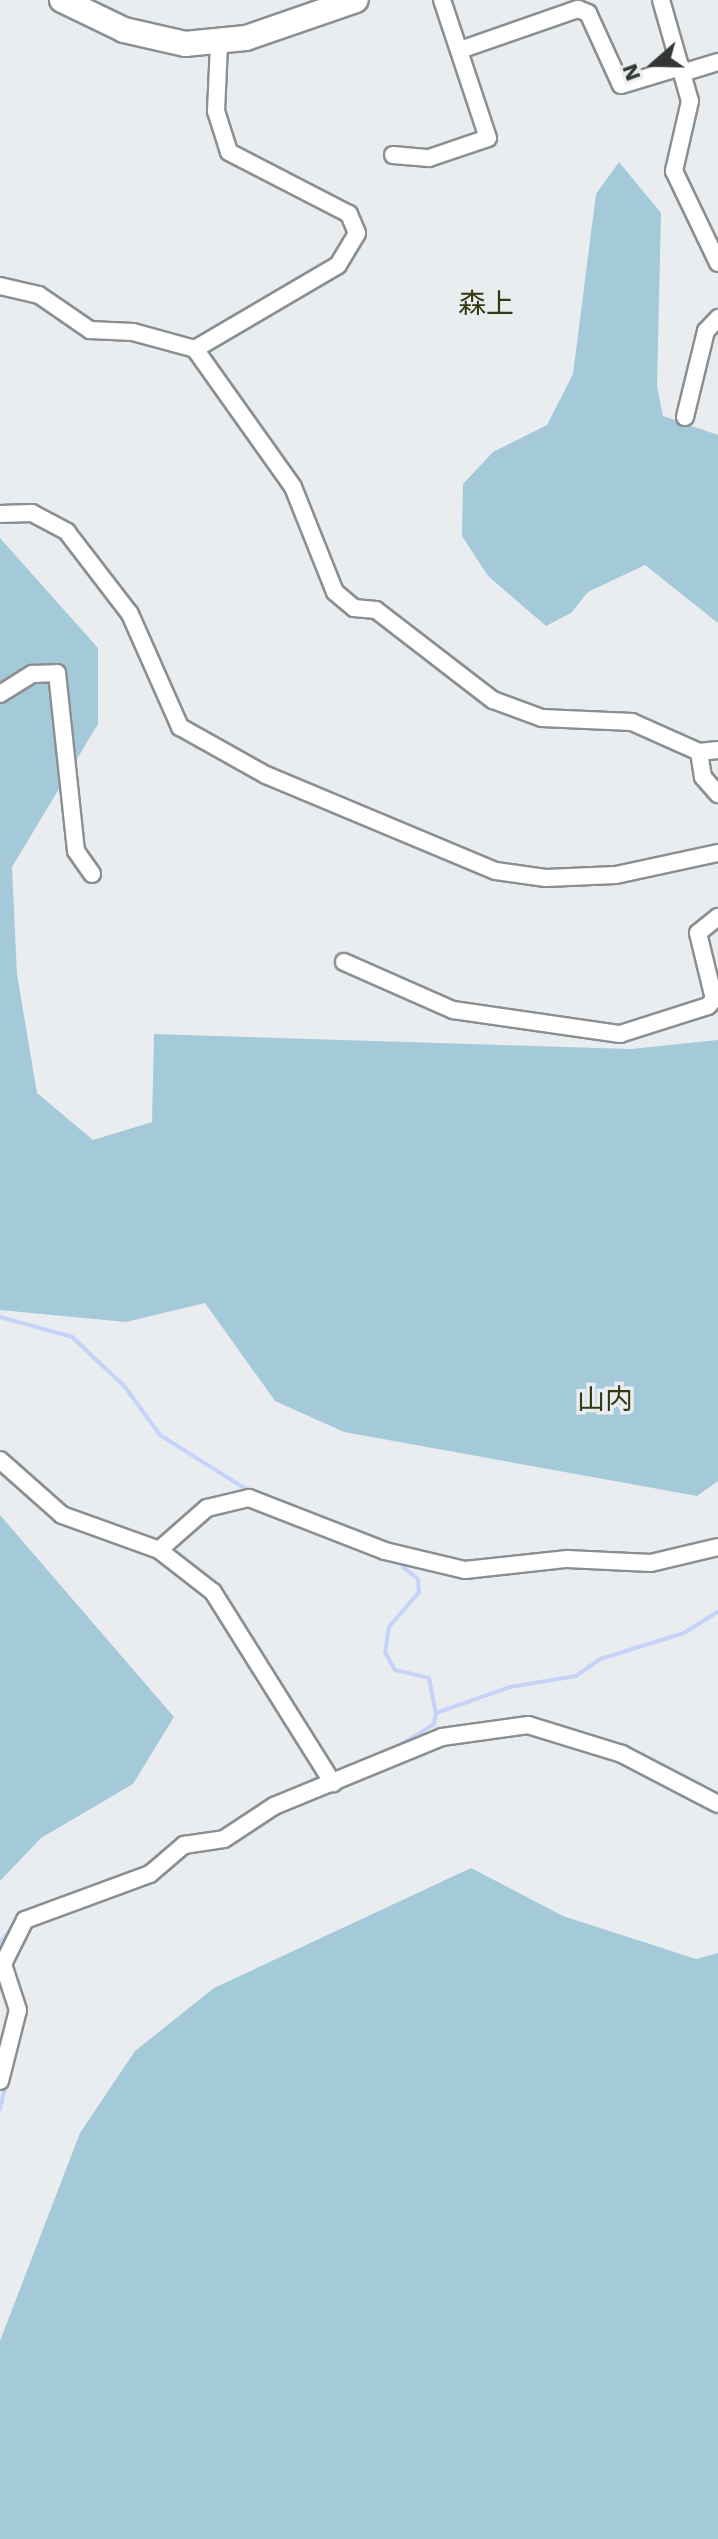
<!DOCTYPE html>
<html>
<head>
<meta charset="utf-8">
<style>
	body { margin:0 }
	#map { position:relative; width:718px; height:2539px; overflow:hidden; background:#eaedef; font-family:"Work Sans","Noto Sans JP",sans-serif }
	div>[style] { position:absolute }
	.green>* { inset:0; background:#a4cada }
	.stream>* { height:4px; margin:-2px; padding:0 2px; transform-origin:2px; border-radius:2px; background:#c5d3f8 }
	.roads { filter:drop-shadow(2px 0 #8c8f91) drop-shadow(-2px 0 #8c8f91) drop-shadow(0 2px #8c8f91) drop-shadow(0 -2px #8c8f91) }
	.minor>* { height:16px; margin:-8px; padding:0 8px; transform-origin:8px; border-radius:8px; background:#fff }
	.primary>* { height:24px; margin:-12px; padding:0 12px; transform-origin:12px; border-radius:12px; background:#fff }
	span { translate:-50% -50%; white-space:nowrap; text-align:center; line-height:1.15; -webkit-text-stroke:7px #eaedef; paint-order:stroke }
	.neighbourhood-label { font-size:28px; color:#333911 }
	.north { position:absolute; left:614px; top:24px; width:80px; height:80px; -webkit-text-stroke:6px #eaedef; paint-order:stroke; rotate:250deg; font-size:22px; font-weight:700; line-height:32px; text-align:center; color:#343636 }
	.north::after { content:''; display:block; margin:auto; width:28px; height:36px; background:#343636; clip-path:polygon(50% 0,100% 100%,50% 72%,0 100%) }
</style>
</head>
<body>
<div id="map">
	<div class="green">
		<i style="clip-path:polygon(619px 162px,661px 213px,657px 386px,663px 416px,718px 435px,718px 623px,645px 565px,588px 592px,571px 613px,546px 626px,488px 576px,462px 536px,463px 484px,493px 452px,547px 425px,573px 374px,596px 194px)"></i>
		<i style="clip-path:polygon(0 538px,98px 648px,98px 724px,12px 867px,17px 974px,37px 1093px,93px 1140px,152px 1122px,154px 1034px,631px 1049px,718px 1040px,718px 1481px,697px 1496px,344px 1432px,275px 1401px,205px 1303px,126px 1322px,0 1310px)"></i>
		<i style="clip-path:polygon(0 1515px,174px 1717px,133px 1784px,41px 1838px,0 1881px)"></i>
		<i style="clip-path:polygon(471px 1868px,563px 1916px,696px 1959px,718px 1953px,718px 2539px,0 2539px,0 2341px,80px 2133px,135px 2051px,214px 1988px)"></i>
	</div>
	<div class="stream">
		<i style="left:0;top:1317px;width:75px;rotate:15.5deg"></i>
		<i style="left:72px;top:1337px;width:73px;rotate:43.3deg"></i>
		<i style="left:125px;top:1387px;width:59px;rotate:53.9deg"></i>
		<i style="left:160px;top:1435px;width:96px;rotate:32.2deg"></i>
		<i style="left:241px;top:1486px;width:159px;rotate:21.1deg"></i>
		<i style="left:403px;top:1567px;width:19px;rotate:39deg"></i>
		<i style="left:418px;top:1579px;width:13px;rotate:86deg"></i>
		<i style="left:419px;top:1592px;width:46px;rotate:130.6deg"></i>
		<i style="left:389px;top:1627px;width:25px;rotate:99deg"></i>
		<i style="left:385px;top:1652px;width:21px;rotate:61deg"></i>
		<i style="left:395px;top:1670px;width:35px;rotate:13deg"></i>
		<i style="left:429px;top:1678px;width:36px;rotate:79deg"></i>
		<i style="left:394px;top:1749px;width:47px;rotate:-32deg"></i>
		<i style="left:434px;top:1724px;width:11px;rotate:-80deg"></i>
		<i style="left:436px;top:1713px;width:78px;rotate:-19.4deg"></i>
		<i style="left:510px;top:1687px;width:67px;rotate:-9.5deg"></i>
		<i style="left:576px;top:1676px;width:29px;rotate:-35deg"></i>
		<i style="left:600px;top:1659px;width:88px;rotate:-17.2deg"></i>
		<i style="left:684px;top:1633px;width:40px;rotate:-32deg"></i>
		<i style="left:263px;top:1804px;width:67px;rotate:-25.8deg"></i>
		<i style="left:185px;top:1837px;width:19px;rotate:-6deg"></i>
		<i style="left:31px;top:1910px;width:27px;rotate:-22deg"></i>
		<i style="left:0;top:1943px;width:33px;rotate:-52deg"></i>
		<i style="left:0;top:1985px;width:16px;rotate:63deg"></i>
		<i style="left:0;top:2109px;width:26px;rotate:-77deg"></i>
	</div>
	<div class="roads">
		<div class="minor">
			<i style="left:661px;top:0;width:105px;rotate:74deg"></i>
			<i style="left:690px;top:101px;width:72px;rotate:102.9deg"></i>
			<i style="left:674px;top:171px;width:102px;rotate:64.4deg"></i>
			<i style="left:460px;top:50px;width:125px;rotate:-19.2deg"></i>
			<i style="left:578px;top:9px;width:11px;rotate:22deg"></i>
			<i style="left:588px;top:13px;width:79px;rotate:65.4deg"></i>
			<i style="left:621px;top:85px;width:63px;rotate:-16.7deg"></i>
			<i style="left:682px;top:73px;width:38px;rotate:-17deg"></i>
			<i style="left:393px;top:155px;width:36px;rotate:5deg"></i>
			<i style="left:429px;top:158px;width:62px;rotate:-18.7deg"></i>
			<i style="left:488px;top:138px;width:145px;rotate:-108.4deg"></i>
			<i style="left:0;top:286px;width:40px;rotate:13deg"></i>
			<i style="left:39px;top:295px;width:62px;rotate:34.5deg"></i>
			<i style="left:90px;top:330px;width:43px;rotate:2.7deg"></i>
			<i style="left:133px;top:332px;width:64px;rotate:15.3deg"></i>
			<i style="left:195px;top:349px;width:169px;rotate:54.6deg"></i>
			<i style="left:293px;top:487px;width:113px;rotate:68.2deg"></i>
			<i style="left:335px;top:592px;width:25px;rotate:40deg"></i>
			<i style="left:354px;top:608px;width:22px;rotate:5deg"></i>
			<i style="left:376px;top:610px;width:148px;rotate:37.6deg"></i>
			<i style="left:493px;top:700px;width:52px;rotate:20.2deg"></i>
			<i style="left:542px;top:718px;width:90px;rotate:2.5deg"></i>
			<i style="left:632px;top:722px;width:73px;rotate:24.1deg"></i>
			<i style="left:699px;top:752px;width:19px;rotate:-6deg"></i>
			<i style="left:195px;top:349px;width:166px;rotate:-30.4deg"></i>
			<i style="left:338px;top:265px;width:37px;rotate:-59deg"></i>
			<i style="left:357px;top:233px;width:21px;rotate:-113deg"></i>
			<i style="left:349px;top:214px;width:135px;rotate:-152.7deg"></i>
			<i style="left:229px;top:152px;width:43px;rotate:-107.6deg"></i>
			<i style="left:216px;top:111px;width:67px;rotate:-87.4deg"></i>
			<i style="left:685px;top:417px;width:89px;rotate:-76.3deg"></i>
			<i style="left:706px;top:331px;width:18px;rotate:-47deg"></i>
			<i style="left:0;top:514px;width:32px;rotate:-2deg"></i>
			<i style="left:32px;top:513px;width:40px;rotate:28deg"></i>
			<i style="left:67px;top:532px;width:103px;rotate:52.5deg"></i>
			<i style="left:130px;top:614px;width:124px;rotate:66.1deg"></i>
			<i style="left:180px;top:727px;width:98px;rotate:29.2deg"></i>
			<i style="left:266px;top:775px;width:249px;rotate:22.7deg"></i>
			<i style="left:496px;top:871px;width:50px;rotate:8deg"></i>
			<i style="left:546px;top:878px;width:70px;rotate:-2.5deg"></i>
			<i style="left:616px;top:875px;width:104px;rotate:-12.2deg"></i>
			<i style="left:0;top:694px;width:38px;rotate:-32deg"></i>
			<i style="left:32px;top:674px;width:25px;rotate:-2deg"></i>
			<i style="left:57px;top:673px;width:179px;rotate:83.9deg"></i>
			<i style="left:76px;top:851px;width:28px;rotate:55deg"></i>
			<i style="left:699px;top:752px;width:25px;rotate:81deg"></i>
			<i style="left:703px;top:777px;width:23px;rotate:49deg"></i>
			<i style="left:344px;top:962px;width:119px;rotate:23.8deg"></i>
			<i style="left:453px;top:1010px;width:169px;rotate:8.2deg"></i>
			<i style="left:620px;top:1034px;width:92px;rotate:-17.7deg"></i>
			<i style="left:708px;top:1006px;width:9px;rotate:-49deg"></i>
			<i style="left:714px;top:999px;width:68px;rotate:-103.6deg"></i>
			<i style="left:698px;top:933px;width:26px;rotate:-39deg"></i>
			<i style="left:0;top:1460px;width:83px;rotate:41.6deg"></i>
			<i style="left:62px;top:1515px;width:103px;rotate:19.8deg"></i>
			<i style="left:159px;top:1550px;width:68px;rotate:37.9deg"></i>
			<i style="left:213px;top:1592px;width:226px;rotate:57.9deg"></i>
			<i style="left:159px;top:1550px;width:64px;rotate:-41.2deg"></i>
			<i style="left:207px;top:1508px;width:43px;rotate:-13.4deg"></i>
			<i style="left:249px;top:1498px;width:146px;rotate:21.3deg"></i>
			<i style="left:385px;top:1551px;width:82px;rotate:13.4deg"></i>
			<i style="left:465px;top:1570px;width:103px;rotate:-6.2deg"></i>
			<i style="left:567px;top:1559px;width:84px;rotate:2.7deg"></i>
			<i style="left:651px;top:1563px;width:69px;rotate:-13.4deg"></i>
			<i style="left:0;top:2081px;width:73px;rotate:-75.8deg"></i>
			<i style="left:18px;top:2010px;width:48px;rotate:-108.1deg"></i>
			<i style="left:3px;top:1964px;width:49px;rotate:-63.4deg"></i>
			<i style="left:25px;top:1920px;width:133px;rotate:-20.2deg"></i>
			<i style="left:150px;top:1874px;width:45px;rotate:-40.5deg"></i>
			<i style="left:184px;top:1845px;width:40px;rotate:-8.5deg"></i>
			<i style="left:224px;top:1839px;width:60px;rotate:-33.4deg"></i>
			<i style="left:274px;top:1806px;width:182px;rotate:-22.3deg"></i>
			<i style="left:442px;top:1737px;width:87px;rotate:-7.9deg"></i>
			<i style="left:528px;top:1725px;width:98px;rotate:17.1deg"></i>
			<i style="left:622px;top:1754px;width:108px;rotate:27.5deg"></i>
		</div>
		<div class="primary">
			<i style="left:62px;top:0;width:69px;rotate:25.8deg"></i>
			<i style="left:124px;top:30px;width:63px;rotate:12.9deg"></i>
			<i style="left:185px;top:44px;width:61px;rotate:-5.6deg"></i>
			<i style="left:246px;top:38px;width:116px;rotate:-19.1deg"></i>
		</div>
	</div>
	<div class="neighbourhood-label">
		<span style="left:486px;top:304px">森上</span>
		<span style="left:605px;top:1400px">山内</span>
	</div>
	<div class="north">N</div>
</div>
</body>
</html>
